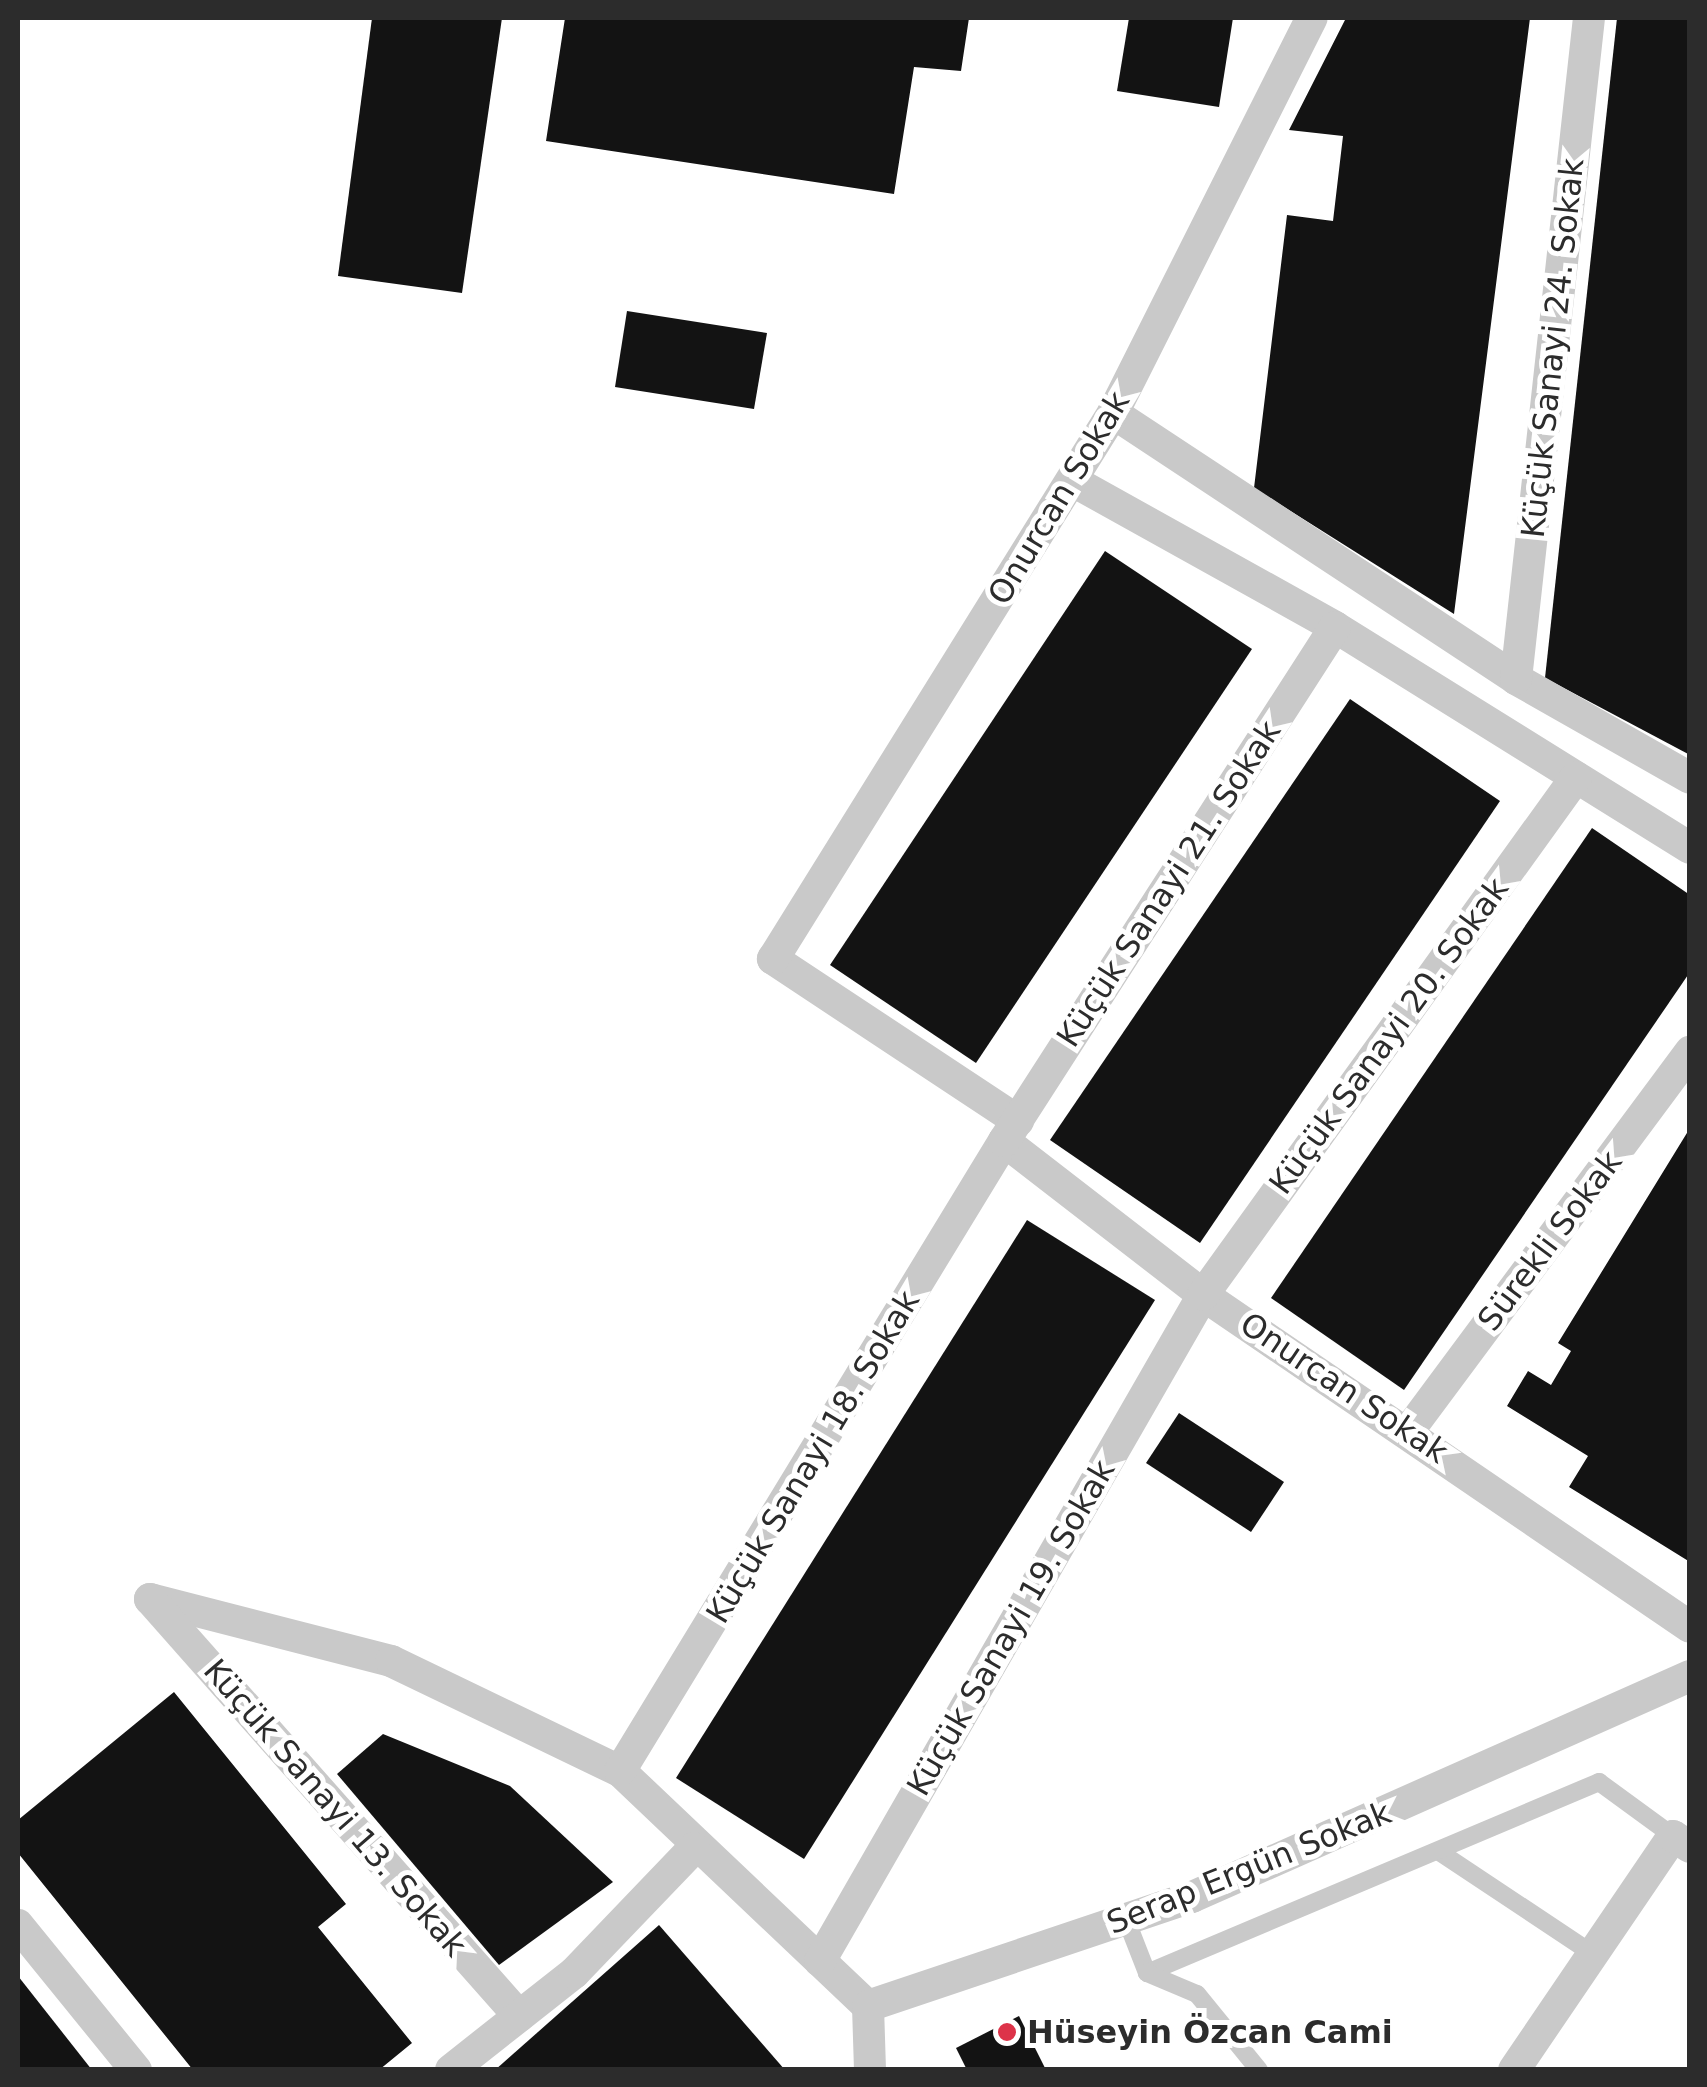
<!DOCTYPE html>
<html>
<head>
<meta charset="utf-8">
<style>
	body { margin:0 }
	#map { position:relative; width:1707px; height:2087px; overflow:hidden; background:#fff; font-family:"DejaVu Sans",sans-serif }
	div>[style] { position:absolute }
	.building>* { inset:0; background:#131313 }
	.lane>* { height:18px; margin:-9px; padding:0 9px; transform-origin:9px; border-radius:9px; background:#c9c9c9 }
	.street>* { height:32px; margin:-16px; padding:0 16px; transform-origin:16px; border-radius:16px; background:#c9c9c9 }
	.dots>* { width:28px; height:28px; translate:-50% -50%; box-sizing:border-box; border:5px solid #fff; border-radius:50% }
	span { translate:-50% -50%; white-space:nowrap; text-align:center; line-height:1.15; -webkit-text-stroke:10px #fff; paint-order:stroke }
	.street-label { font-size:32px; color:#2c2c2c }
	.poi-label { font-size:32px; color:#2c2c2c; font-weight:700 }
	.left { translate:0 -50%; text-align:left }
	.frame { position:absolute; inset:0; border:20px solid #2c2c2c; pointer-events:none }
</style>
</head>
<body>
<div id="map">
	<div class="building">
		<i style="clip-path:polygon(372px 18px,502px 18px,462px 293px,338px 276px)"></i>
		<i style="clip-path:polygon(565px 18px,969px 18px,961px 71px,914px 67px,894px 194px,546px 141px)"></i>
		<i style="clip-path:polygon(1129px 18px,1233px 18px,1219px 107px,1117px 91px)"></i>
		<i style="clip-path:polygon(1346px 18px,1530px 18px,1454px 614px,1254px 488px,1287px 215px,1333px 221px,1343px 136px,1289px 130px)"></i>
		<i style="clip-path:polygon(1617px 18px,1690px 18px,1690px 755px,1545px 678px)"></i>
		<i style="clip-path:polygon(627px 311px,767px 333px,754px 409px,615px 387px)"></i>
		<i style="clip-path:polygon(1105px 551px,1252px 649px,976px 1063px,830px 965px)"></i>
		<i style="clip-path:polygon(1350px 699px,1500px 801px,1200px 1243px,1050px 1140px)"></i>
		<i style="clip-path:polygon(1592px 828px,1690px 895px,1690px 972px,1404px 1390px,1271px 1298px)"></i>
		<i style="clip-path:polygon(1690px 1128px,1690px 1562px,1569px 1487px,1588px 1456px,1507px 1406px,1528px 1371px,1551px 1385px,1571px 1351px,1558px 1343px)"></i>
		<i style="clip-path:polygon(1027px 1220px,1155px 1300px,804px 1859px,676px 1778px)"></i>
		<i style="clip-path:polygon(1179px 1413px,1284px 1482px,1251px 1532px,1146px 1463px)"></i>
		<i style="clip-path:polygon(174px 1692px,346px 1904px,318px 1927px,412px 2043px,379px 2070px,193px 2070px,18px 1853px,18px 1820px)"></i>
		<i style="clip-path:polygon(383px 1734px,510px 1786px,613px 1882px,499px 1965px,337px 1774px)"></i>
		<i style="clip-path:polygon(659px 1925px,785px 2070px,495px 2070px)"></i>
		<i style="clip-path:polygon(18px 1976px,92px 2070px,18px 2070px)"></i>
		<i style="clip-path:polygon(1019px 2016px,1046px 2070px,967px 2070px,956px 2048px)"></i>
	</div>
	<div class="lane">
		<i style="left:1438px;top:1851px;width:186px;rotate:33.6deg"></i>
		<i style="left:1126px;top:1919px;width:58px;rotate:68.7deg"></i>
		<i style="left:1147px;top:1973px;width:491px;rotate:-22.9deg"></i>
		<i style="left:1599px;top:1782px;width:92px;rotate:36.1deg"></i>
		<i style="left:1147px;top:1973px;width:54px;rotate:22.8deg"></i>
		<i style="left:1197px;top:1994px;width:98px;rotate:50.8deg"></i>
	</div>
	<div class="street">
		<i style="left:1113px;top:413px;width:483px;rotate:33.4deg"></i>
		<i style="left:1516px;top:679px;width:200px;rotate:29.6deg"></i>
		<i style="left:1073px;top:481px;width:300px;rotate:29.1deg"></i>
		<i style="left:1335px;top:627px;width:418px;rotate:31.9deg"></i>
		<i style="left:1516px;top:679px;width:665px;rotate:-83.7deg"></i>
		<i style="left:1018px;top:1121px;width:294px;rotate:-146.5deg"></i>
		<i style="left:773px;top:959px;width:643px;rotate:-58.09deg"></i>
		<i style="left:1113px;top:413px;width:442px;rotate:-63.3deg"></i>
		<i style="left:1004px;top:1141px;width:252px;rotate:37.7deg"></i>
		<i style="left:1203px;top:1295px;width:589px;rotate:34.28deg"></i>
		<i style="left:1410px;top:1429px;width:470px;rotate:-53.4deg"></i>
		<i style="left:150px;top:1599px;width:249px;rotate:14.4deg"></i>
		<i style="left:391px;top:1661px;width:254px;rotate:25.7deg"></i>
		<i style="left:620px;top:1771px;width:342px;rotate:43.5deg"></i>
		<i style="left:150px;top:1599px;width:557px;rotate:48.49deg"></i>
		<i style="left:620px;top:1771px;width:738px;rotate:-58.64deg"></i>
		<i style="left:1004px;top:1141px;width:611px;rotate:-57.22deg"></i>
		<i style="left:18px;top:1925px;width:187px;rotate:50.9deg"></i>
		<i style="left:820px;top:1961px;width:768px;rotate:-60.1deg"></i>
		<i style="left:1203px;top:1295px;width:638px;rotate:-54.24deg"></i>
		<i style="left:451px;top:2070px;width:157px;rotate:-38.3deg"></i>
		<i style="left:574px;top:1973px;width:173px;rotate:-46.2deg"></i>
		<i style="left:870px;top:2070px;width:64px;rotate:-91.8deg"></i>
		<i style="left:868px;top:2006px;width:342px;rotate:-18.6deg"></i>
		<i style="left:1192px;top:1897px;width:545px;rotate:-23.93deg"></i>
		<i style="left:1514px;top:2070px;width:283px;rotate:-55.8deg"></i>
		<i style="left:1673px;top:1836px;width:20px;rotate:33deg"></i>
	</div>
	<div class="dots">
		<i style="left:1007px;top:2032px;background:#dd3349"></i>
	</div>
	<div class="street-label">
		<span style="left:1553px;top:348px;rotate:-84deg">Küçük Sanayi 24. Sokak</span>
		<span style="left:1059px;top:498px;rotate:-59deg">Onurcan Sokak</span>
		<span style="left:1169px;top:884px;rotate:-57deg">Küçük Sanayi 21. Sokak</span>
		<span style="left:1389px;top:1036px;rotate:-54deg">Küçük Sanayi 20. Sokak</span>
		<span style="left:1550px;top:1241px;rotate:-53deg">Sürekli Sokak</span>
		<span style="left:1344px;top:1388px;rotate:34deg">Onurcan Sokak</span>
		<span style="left:813px;top:1457px;rotate:-59deg">Küçük Sanayi 18. Sokak</span>
		<span style="left:1011px;top:1628px;rotate:-60deg">Küçük Sanayi 19. Sokak</span>
		<span style="left:335px;top:1808px;rotate:49deg">Küçük Sanayi 13. Sokak</span>
		<span style="left:1249px;top:1868px;rotate:-22deg">Serap Ergün Sokak</span>
	</div>
	<div class="poi-label">
		<span class="left" style="left:1027px;top:2032px">Hüseyin Özcan Cami</span>
	</div>
	<div class="frame"></div>
</div>
</body>
</html>
